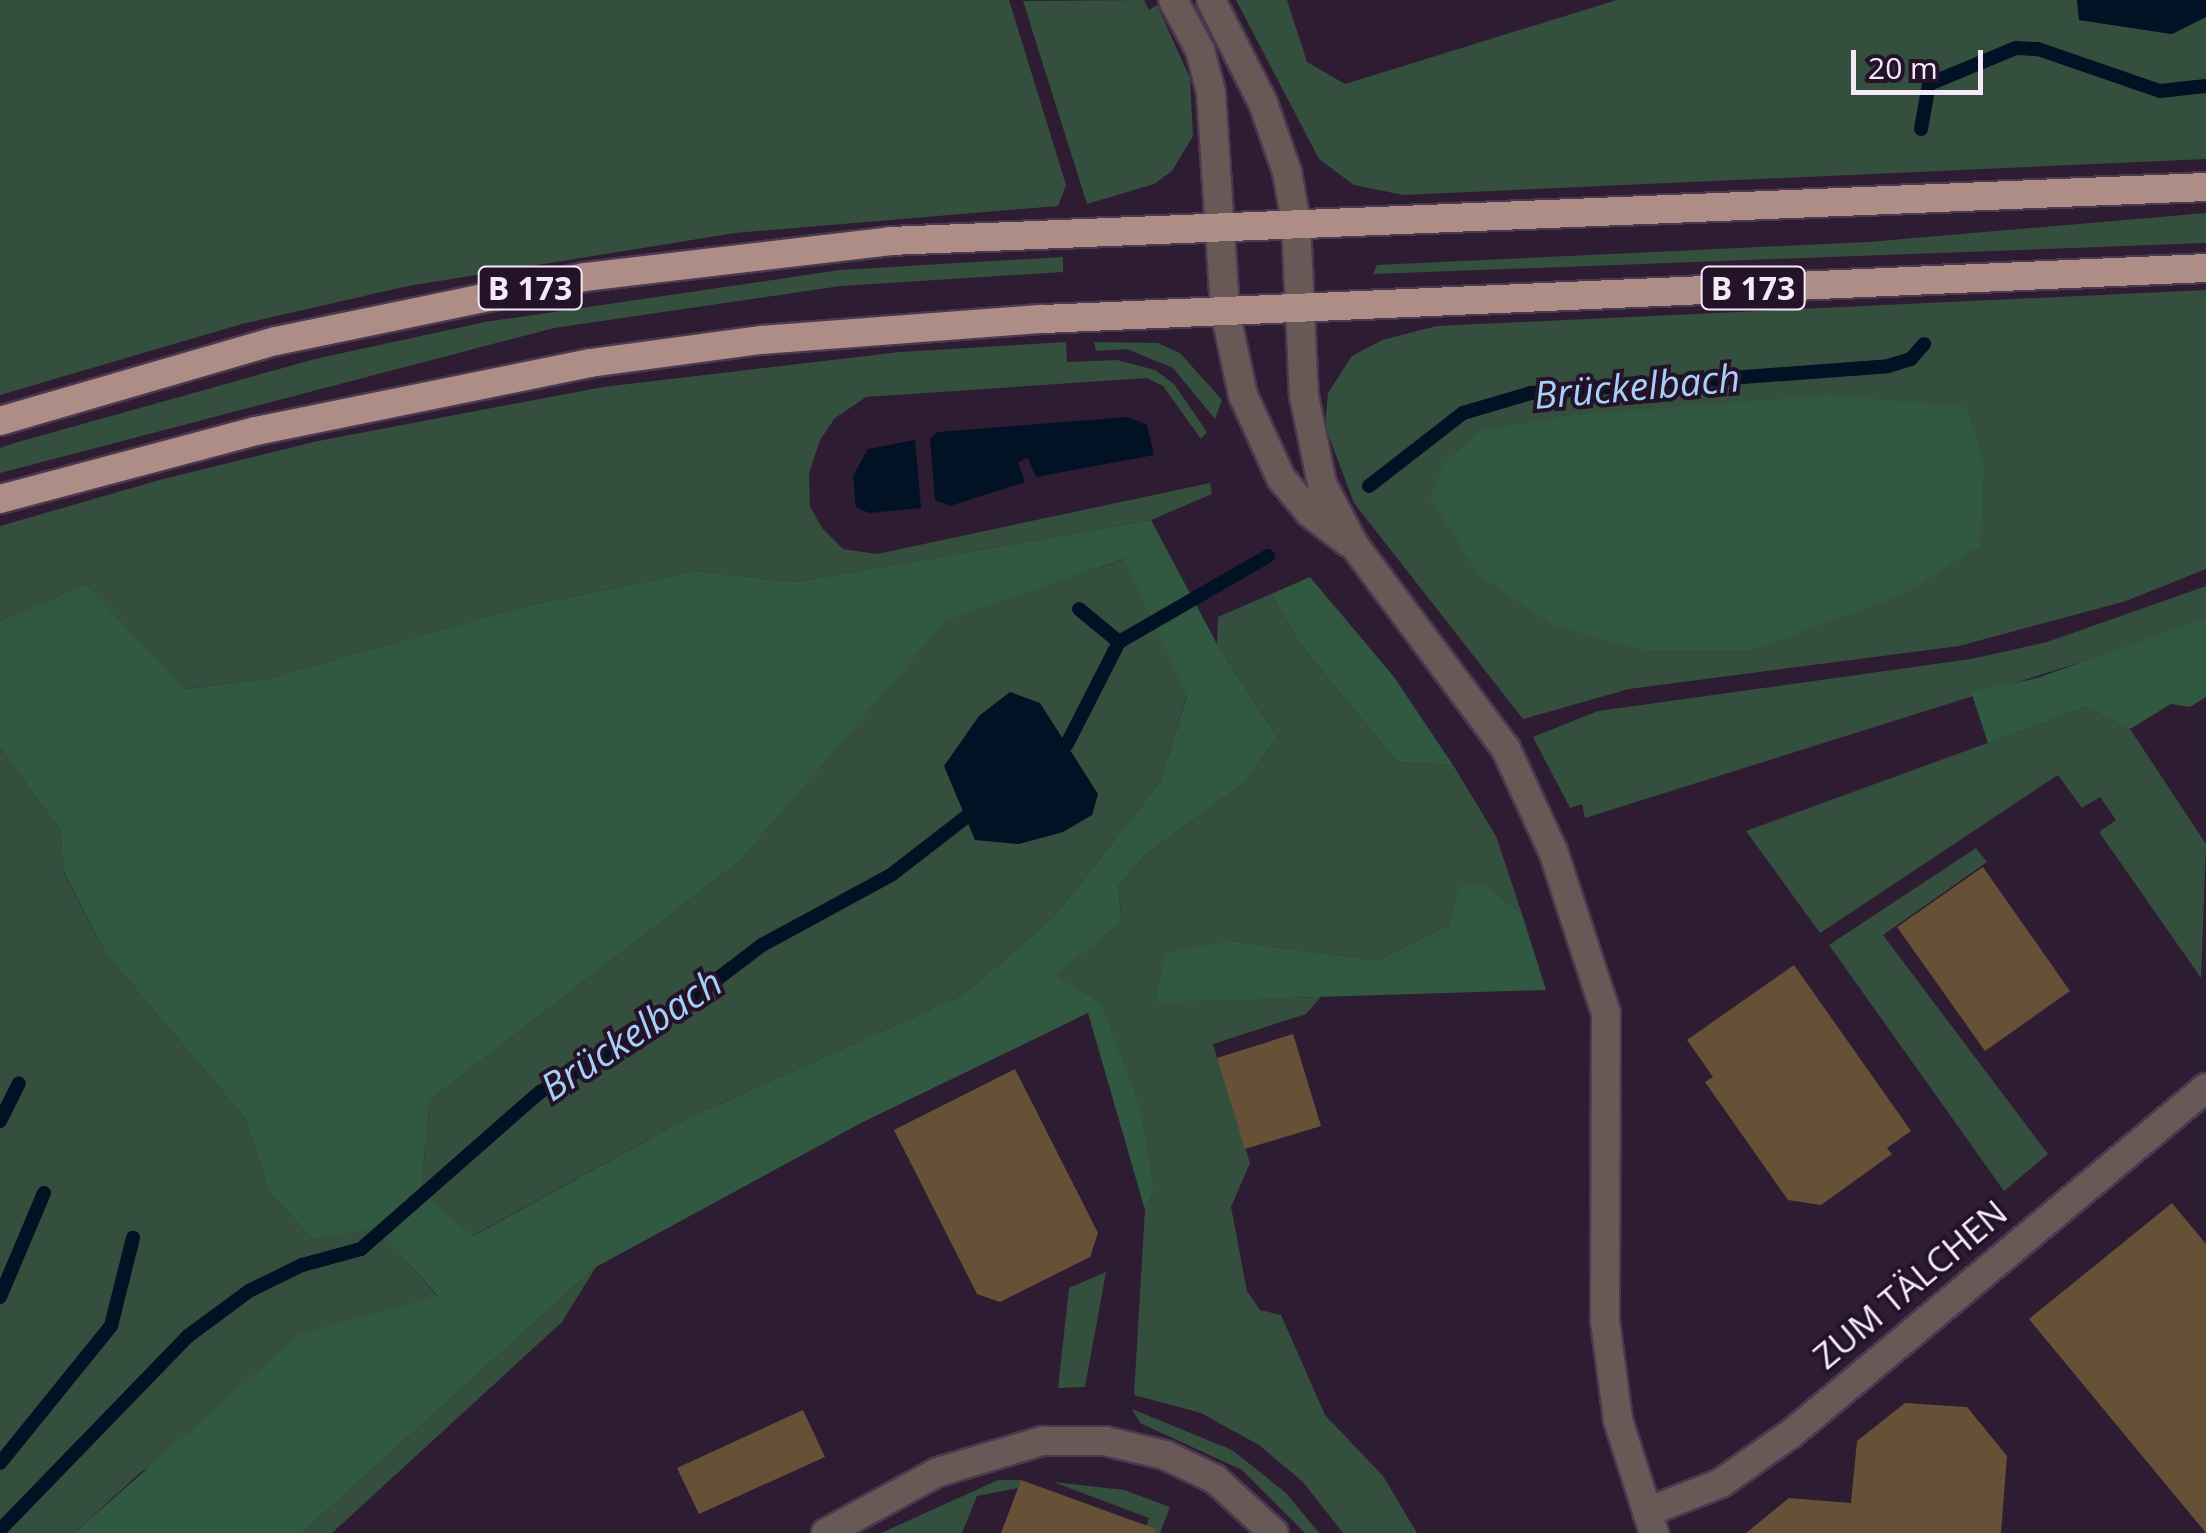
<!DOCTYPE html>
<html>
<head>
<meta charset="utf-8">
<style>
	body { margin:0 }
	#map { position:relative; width:2206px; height:1533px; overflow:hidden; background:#2e1c33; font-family:"Open Sans",sans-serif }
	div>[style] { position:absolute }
	.green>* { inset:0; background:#354f3e }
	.forest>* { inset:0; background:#315840 }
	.water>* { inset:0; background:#001224 }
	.stream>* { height:14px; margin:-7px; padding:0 7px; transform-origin:7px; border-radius:7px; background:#001224 }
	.building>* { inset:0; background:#665137 }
	.roads { filter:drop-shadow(2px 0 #4a394f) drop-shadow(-2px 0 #4a394f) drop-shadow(0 2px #4a394f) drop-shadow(0 -2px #4a394f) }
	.minor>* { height:28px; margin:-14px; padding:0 14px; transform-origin:14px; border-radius:14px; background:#695956 }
	.tertiary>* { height:28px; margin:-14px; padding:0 14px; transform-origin:14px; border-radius:14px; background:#695956 }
	.primary>* { height:28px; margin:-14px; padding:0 14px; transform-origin:14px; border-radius:14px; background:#ae8d87 }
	span { translate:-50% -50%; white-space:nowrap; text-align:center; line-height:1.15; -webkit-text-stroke:8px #241328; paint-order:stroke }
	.shield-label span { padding:2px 8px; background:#241328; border:2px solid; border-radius:8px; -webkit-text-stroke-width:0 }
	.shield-label { font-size:32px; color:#f5e9f8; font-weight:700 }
	.street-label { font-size:35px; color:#f5e9f8 }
	.water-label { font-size:38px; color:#a5d1f8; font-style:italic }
	.scale { position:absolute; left:1851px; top:50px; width:132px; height:45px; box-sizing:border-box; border:5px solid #f5e9f8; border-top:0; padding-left:12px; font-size:30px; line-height:35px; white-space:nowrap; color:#f5e9f8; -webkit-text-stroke:8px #241328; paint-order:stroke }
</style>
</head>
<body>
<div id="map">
	<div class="green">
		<i style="clip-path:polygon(0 0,1009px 0,1066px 185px,1058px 206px,735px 233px,408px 286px,242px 324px,0 395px)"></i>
		<i style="clip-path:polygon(1144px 0,1149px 10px,1157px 5px,1190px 78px,1193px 136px,1172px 171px,1154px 184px,1087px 204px,1023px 1px)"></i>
		<i style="clip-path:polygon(1236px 0,1287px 0,1307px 62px,1345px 84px,1617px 0,2077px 0,2079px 20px,2172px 34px,2206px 17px,2206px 159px,1403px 195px,1354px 185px,1319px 159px)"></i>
		<i style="clip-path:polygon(2206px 213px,2206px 243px,1373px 274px,1377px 265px,1868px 242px)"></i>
		<i style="clip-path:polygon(1063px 257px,1063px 272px,841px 286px,554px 328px,0 473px,0 448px,11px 444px,315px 359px,485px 322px,840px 270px)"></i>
		<i style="clip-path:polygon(evenodd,2206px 290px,2206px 569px,2126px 601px,1959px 646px,1629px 689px,1523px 719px,1354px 503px,1325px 426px,1328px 393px,1352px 356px,1382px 340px,1437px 326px,2206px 290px,1479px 431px,1809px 626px,1752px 650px,1479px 431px)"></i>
		<i style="clip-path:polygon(1066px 342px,1067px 362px,1117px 360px,1155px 370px,1174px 384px,1207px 432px,1201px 439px,1163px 386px,1147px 378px,866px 397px,835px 418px,820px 440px,809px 474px,810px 506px,822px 528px,843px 549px,877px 554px,1210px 483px,1212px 494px,1151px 520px,795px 582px,696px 571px,517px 608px,270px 678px,184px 689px,86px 584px,0 621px,0 526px,163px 479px,318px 441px,603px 387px,900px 352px)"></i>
		<i style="clip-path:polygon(1094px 342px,1158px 343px,1180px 353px,1222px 400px,1215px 419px,1173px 368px,1127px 349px,1096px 351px)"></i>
		<i style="clip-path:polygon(1125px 559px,1187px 695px,1160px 782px,1055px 916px,963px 995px,684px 1120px,472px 1236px,421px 1192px,430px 1100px,740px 861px,946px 619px)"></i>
		<i style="clip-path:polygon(2206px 586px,2206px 618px,2123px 649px,1585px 818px,1582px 804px,1570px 808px,1533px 737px,1598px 711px,1971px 659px,2047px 642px)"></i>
		<i style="clip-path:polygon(1271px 594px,1300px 644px,1397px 762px,1453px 765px,1496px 836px,1522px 914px,1485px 884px,1449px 925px,1378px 960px,1230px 941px,1156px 1001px,1321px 997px,1306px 1014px,1213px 1044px,1250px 1163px,1231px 1207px,1247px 1291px,1260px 1310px,1281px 1315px,1325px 1415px,1383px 1476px,1417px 1533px,1343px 1533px,1303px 1482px,1259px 1445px,1201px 1413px,1134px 1395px,1145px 1210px,1154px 1191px,1101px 1003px,1054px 975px,1122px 922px,1118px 887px,1144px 856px,1245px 782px,1277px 737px,1217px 644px,1218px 617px)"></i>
		<i style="clip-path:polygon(2086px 707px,2130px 729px,2206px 844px,2201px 978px,2099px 832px,2116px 820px,2100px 797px,2082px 808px,2058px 775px,1820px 933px,1746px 831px)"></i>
		<i style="clip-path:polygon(0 748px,61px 831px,63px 871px,105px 953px,246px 1119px,269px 1193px,313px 1239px,377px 1227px,438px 1297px,141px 1472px,74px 1533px,0 1533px)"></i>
		<i style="clip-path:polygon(1976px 848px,1987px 862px,1883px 935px,2048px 1154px,2004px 1191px,1829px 945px)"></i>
		<i style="clip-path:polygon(596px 1267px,562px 1322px,332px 1533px,302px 1533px)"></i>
		<i style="clip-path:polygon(1106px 1272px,1085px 1387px,1058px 1388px,1069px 1288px)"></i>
		<i style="clip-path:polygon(1132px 1409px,1232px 1450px,1286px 1493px,1319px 1533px,1305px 1533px,1242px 1470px,1140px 1423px)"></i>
		<i style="clip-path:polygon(998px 1480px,1021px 1480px,1018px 1488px,977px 1496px,962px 1533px,881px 1533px)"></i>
		<i style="clip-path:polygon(1053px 1482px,1124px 1490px,1170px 1507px,1160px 1533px,1144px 1533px,1149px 1518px)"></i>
	</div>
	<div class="forest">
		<i style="clip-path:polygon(1829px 395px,1966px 407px,1984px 463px,1980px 546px,1902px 595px,1752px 650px,1642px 650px,1553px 625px,1479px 575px,1430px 498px,1445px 463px,1479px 431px,1568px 416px)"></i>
		<i style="clip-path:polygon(evenodd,1151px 520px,1217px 644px,1277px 737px,1245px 782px,1144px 856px,1118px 887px,1122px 922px,1055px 975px,1101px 1003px,1140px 1109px,1154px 1191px,1145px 1210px,1088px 1013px,863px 1122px,596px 1267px,302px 1533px,74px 1533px,300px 1334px,438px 1296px,377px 1228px,313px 1239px,269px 1193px,246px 1119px,105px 953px,63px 870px,61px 831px,0 748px,0 621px,86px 584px,185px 689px,270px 678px,517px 608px,696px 571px,795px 582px,1151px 520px,1124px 559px,1187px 696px,1160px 782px,1055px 916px,963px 995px,684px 1120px,473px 1236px,421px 1192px,430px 1100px,740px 861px,946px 620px,1124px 559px)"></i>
		<i style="clip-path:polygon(1310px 577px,1394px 677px,1453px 765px,1397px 762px,1300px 644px,1271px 594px)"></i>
		<i style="clip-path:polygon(2206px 618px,2206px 697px,2190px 707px,2171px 704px,2130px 729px,2086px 707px,1988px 743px,1971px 692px,2037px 678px)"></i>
		<i style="clip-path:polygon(1485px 884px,1522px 914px,1546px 990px,1156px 1002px,1165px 953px,1230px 941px,1378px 960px,1449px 925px,1461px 885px)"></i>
	</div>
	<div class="water">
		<i style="clip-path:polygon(2077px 0,2206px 0,2206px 17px,2172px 34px,2079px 20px)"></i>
		<i style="clip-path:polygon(1128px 417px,1147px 425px,1154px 455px,1036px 477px,1028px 458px,1018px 462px,1025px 482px,950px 506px,935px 500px,930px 438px,938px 432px)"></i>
		<i style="clip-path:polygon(915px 440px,921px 508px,869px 513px,856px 507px,853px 476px,868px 449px)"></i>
		<i style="clip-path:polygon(1010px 692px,1040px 703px,1098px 794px,1092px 815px,1063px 832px,1019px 844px,975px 840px,944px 766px,979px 716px)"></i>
	</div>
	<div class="stream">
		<i style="left:1921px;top:129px;width:46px;rotate:-79.9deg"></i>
		<i style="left:1929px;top:84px;width:94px;rotate:-22.5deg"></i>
		<i style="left:2016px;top:48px;width:22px;rotate:3deg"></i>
		<i style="left:2038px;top:49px;width:129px;rotate:19deg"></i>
		<i style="left:2160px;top:91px;width:46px;rotate:-6.2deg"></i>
		<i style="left:1369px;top:486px;width:119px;rotate:-37.8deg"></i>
		<i style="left:1463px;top:413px;width:71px;rotate:-16.4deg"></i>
		<i style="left:1531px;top:393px;width:358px;rotate:-4.3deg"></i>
		<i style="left:1888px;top:366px;width:24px;rotate:-17deg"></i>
		<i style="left:1911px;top:359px;width:20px;rotate:-49deg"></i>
		<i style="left:1079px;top:609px;width:52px;rotate:39.5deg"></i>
		<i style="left:1053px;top:754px;width:17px;rotate:-36deg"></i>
		<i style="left:1067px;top:744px;width:114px;rotate:-63deg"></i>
		<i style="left:1119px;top:642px;width:172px;rotate:-30deg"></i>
		<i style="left:0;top:1121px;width:42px;rotate:-63.4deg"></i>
		<i style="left:0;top:1297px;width:113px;rotate:-67.1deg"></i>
		<i style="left:0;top:1463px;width:176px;rotate:-51deg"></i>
		<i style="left:111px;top:1326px;width:91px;rotate:-76deg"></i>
		<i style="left:0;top:1530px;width:270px;rotate:-45.9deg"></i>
		<i style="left:188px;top:1336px;width:76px;rotate:-36.4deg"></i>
		<i style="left:249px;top:1291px;width:59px;rotate:-26.1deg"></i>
		<i style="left:302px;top:1265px;width:61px;rotate:-15.2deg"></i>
		<i style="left:361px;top:1249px;width:238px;rotate:-41.3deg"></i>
		<i style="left:540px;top:1092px;width:121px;rotate:-29.1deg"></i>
		<i style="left:646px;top:1033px;width:146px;rotate:-37.2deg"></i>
		<i style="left:762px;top:945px;width:147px;rotate:-28.5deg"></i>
		<i style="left:891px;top:875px;width:111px;rotate:-37.7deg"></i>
	</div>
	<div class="building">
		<i style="clip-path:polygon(1983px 867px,2070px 991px,1985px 1051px,1897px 927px)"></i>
		<i style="clip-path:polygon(1794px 965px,1911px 1131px,1887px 1148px,1892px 1154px,1821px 1205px,1788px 1200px,1705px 1082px,1713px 1077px,1687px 1040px)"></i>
		<i style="clip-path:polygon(1293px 1034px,1321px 1126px,1245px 1149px,1217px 1058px)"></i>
		<i style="clip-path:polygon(1015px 1069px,1098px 1233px,1090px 1257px,1000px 1302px,977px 1294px,894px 1130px)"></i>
		<i style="clip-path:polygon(2172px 1203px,2206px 1244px,2206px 1533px,2029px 1319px)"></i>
		<i style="clip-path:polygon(1905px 1403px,1967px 1407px,2007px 1456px,2001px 1533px,1746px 1533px,1789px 1498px,1851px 1503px,1857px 1441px)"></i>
		<i style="clip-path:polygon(803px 1410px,825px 1457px,699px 1514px,677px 1468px)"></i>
		<i style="clip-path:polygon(1021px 1480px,1156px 1529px,1155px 1533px,1001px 1533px)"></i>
	</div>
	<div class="roads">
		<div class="minor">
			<i style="left:1647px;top:1512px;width:79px;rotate:-21.4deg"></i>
			<i style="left:1721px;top:1483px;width:87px;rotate:-35.2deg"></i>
			<i style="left:1792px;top:1433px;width:539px;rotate:-39.81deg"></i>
			<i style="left:826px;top:1533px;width:128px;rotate:-28.6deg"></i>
			<i style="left:938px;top:1472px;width:109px;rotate:-16.6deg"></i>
			<i style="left:1042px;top:1441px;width:63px"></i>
			<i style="left:1105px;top:1441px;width:62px;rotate:13.1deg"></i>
			<i style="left:1165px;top:1455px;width:55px;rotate:25.6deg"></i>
			<i style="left:1215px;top:1479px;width:80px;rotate:42.5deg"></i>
		</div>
		<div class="tertiary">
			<i style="left:1173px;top:0;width:57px;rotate:61.6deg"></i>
			<i style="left:1200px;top:50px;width:43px;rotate:75.3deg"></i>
			<i style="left:1211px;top:92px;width:219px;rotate:86.3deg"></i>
			<i style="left:1225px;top:311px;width:86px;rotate:77.9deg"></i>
			<i style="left:1243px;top:395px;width:91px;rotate:65.4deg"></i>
			<i style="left:1281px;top:478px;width:45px;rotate:50.4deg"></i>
			<i style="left:1310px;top:513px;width:48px;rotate:37.3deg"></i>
			<i style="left:1211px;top:0;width:115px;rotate:63.2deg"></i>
			<i style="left:1263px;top:103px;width:73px;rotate:70.8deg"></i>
			<i style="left:1287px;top:172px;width:51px;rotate:79.8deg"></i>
			<i style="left:1296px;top:222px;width:174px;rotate:87.4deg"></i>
			<i style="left:1304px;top:396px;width:90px;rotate:78.4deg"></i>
			<i style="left:1322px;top:484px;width:69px;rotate:62.3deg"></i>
			<i style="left:1354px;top:545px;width:254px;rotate:53.3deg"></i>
			<i style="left:1506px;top:749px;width:112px;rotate:65.3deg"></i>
			<i style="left:1553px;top:851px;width:170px;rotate:71.9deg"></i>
			<i style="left:1606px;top:1013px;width:308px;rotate:90.2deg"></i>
			<i style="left:1605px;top:1321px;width:100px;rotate:82.5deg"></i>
			<i style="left:1618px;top:1420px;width:119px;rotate:72.3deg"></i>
		</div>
		<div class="primary">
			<i style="left:0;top:421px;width:287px;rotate:-16.2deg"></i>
			<i style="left:276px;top:341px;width:316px;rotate:-11.7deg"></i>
			<i style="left:585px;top:277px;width:307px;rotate:-6.7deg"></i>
			<i style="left:890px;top:241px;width:1317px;rotate:-2.35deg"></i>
			<i style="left:0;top:499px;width:265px;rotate:-14.9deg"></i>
			<i style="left:256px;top:431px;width:341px;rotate:-11.5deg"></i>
			<i style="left:590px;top:363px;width:173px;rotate:-7.7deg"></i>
			<i style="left:761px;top:340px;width:283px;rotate:-4.3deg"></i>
			<i style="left:1043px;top:319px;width:1164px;rotate:-2.51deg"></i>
		</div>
	</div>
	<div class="shield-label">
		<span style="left:530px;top:288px">B 173</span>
		<span style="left:1753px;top:288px">B 173</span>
	</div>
	<div class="street-label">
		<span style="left:1910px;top:1284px;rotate:-40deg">ZUM TÄLCHEN</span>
	</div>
	<div class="water-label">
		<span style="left:1637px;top:386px;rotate:-5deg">Brückelbach</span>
		<span style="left:631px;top:1034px;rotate:-33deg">Brückelbach</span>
	</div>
	<div class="scale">20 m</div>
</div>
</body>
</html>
